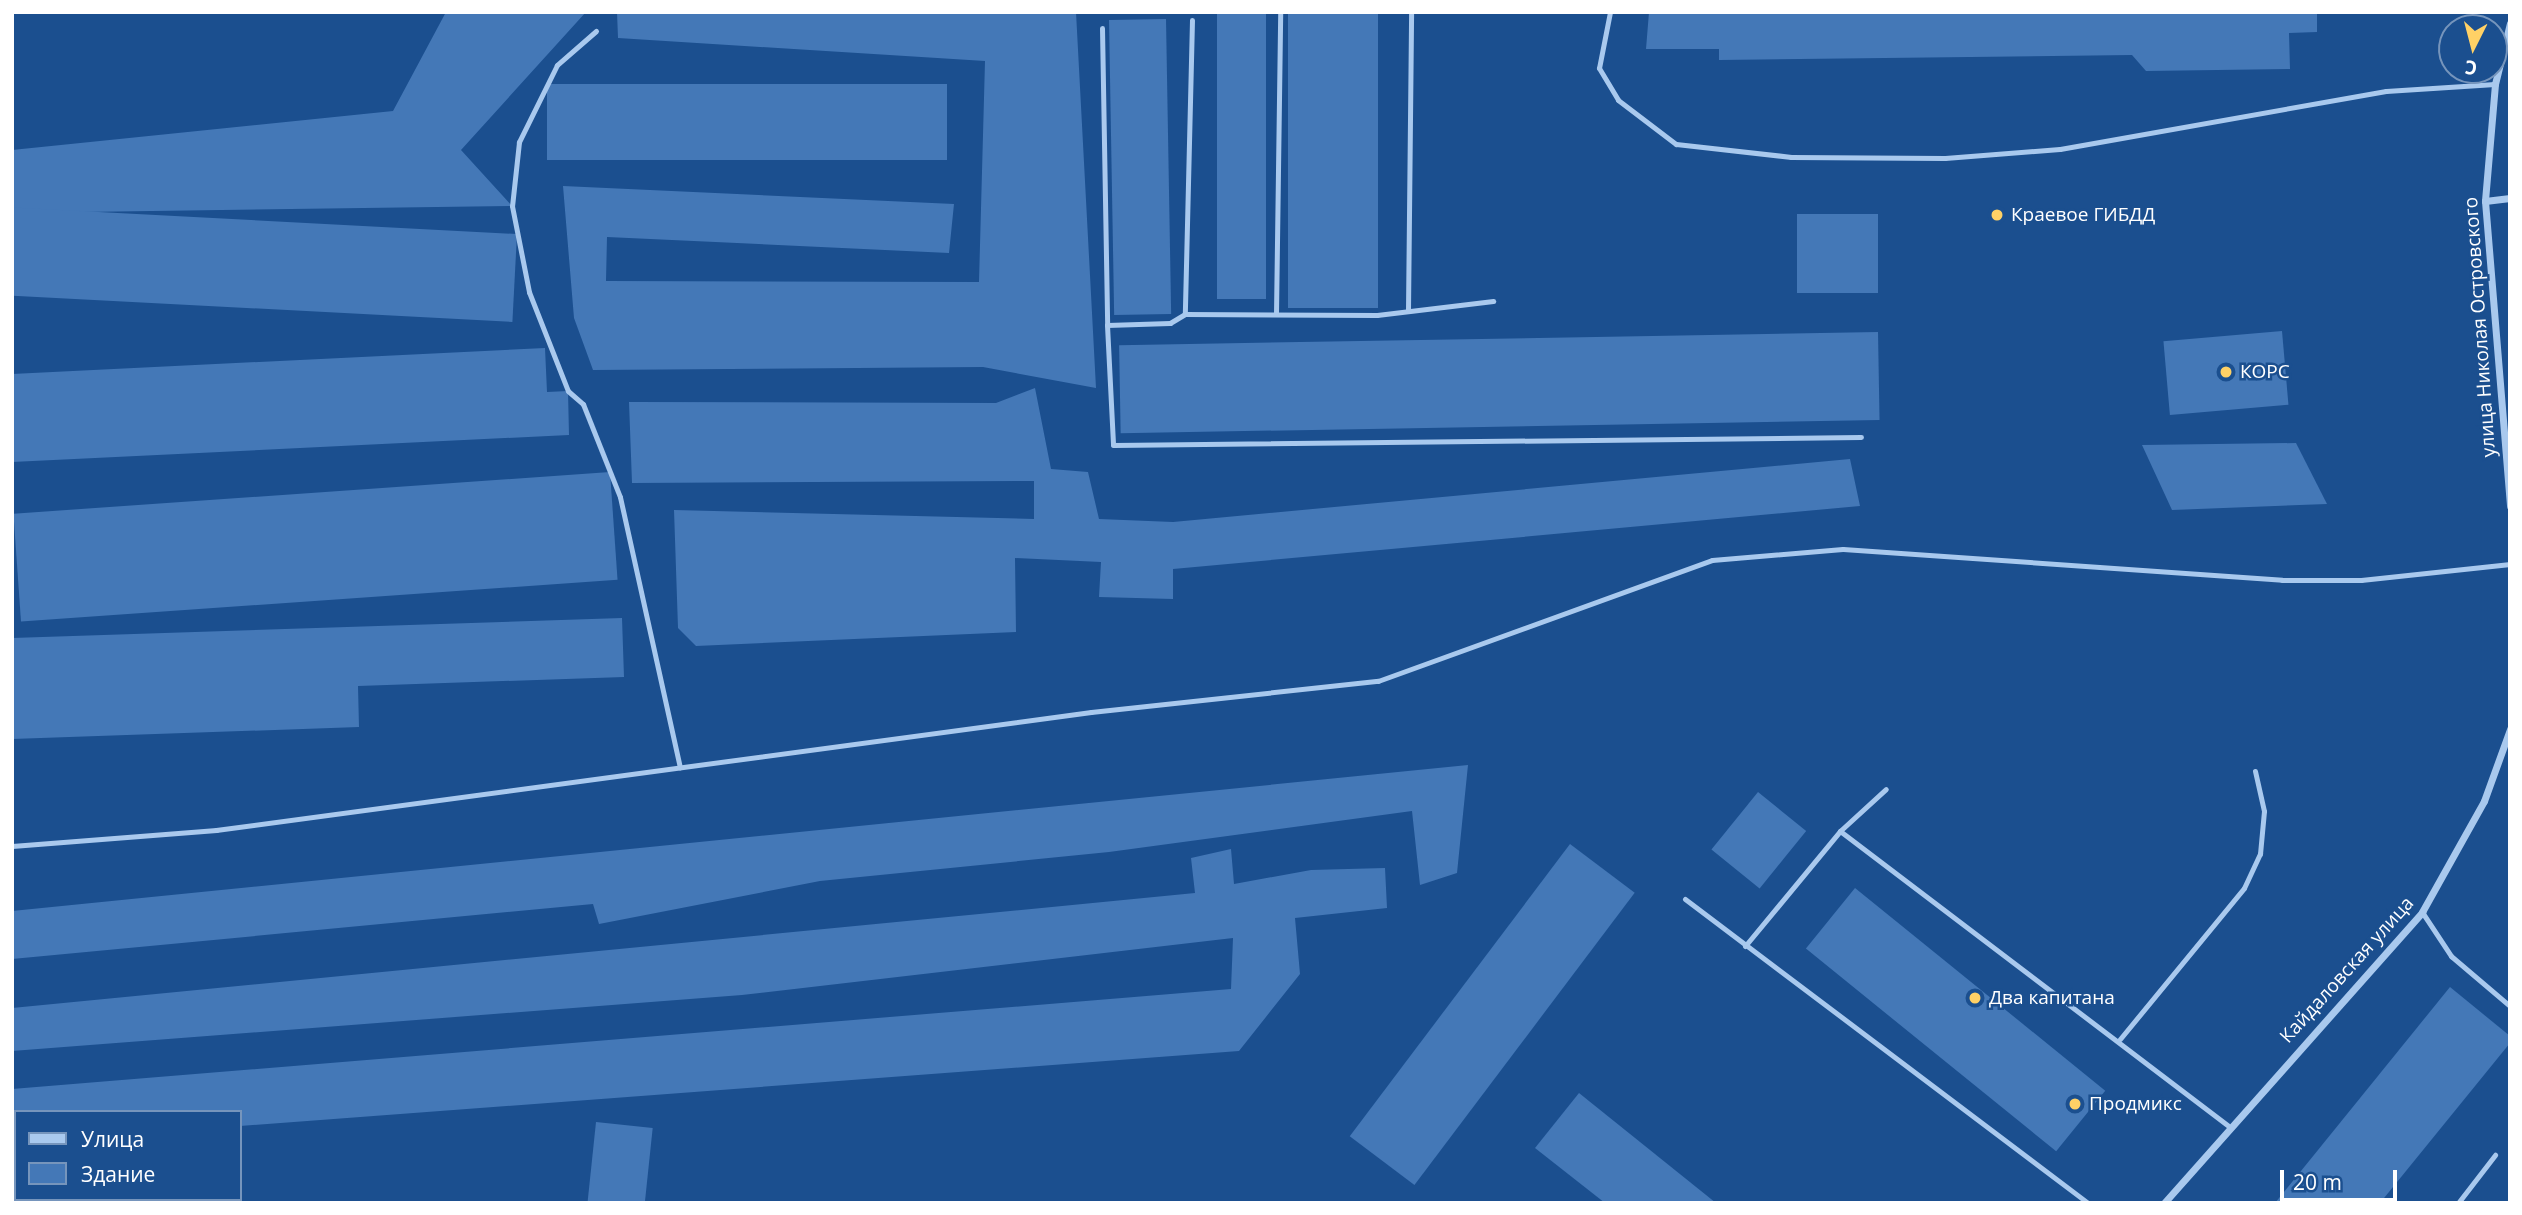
<!DOCTYPE html>
<meta charset="utf-8">
<style>
body{margin:0}
#map{position:relative;width:2522px;height:1215px;overflow:hidden;background:#1b4f8f;font-family:"Open Sans",sans-serif}
div>[style]{position:absolute}
.building>*{inset:0;background:#4478b7;transform-origin:0 0}
.lane>*{height:5px;margin:-2.5px;padding:0 2.5px;transform-origin:2.5px;border-radius:2.5px;background:#a9c9ee}
.street>*{height:7px;margin:-3.5px;padding:0 3.5px;transform-origin:3.5px;border-radius:3.5px;background:#a9c9ee}
.dots>*{width:19px;height:19px;translate:-50% -50%;box-sizing:border-box;border:4px solid #1b4f8f;border-radius:50%}
span{translate:-50% -50%;white-space:nowrap;text-align:center;line-height:1.15;-webkit-text-stroke:5px #1b4f8f;paint-order:stroke}
.poi-label{font-size:19px;color:#fff}
.left{translate:0 -50%;text-align:left}
.street-label{font-size:19px;color:#fff}
.frame{position:absolute;inset:0;border:14px solid #fff;pointer-events:none}
.legend{position:absolute;left:14px;top:1110px;width:228px;height:91px;box-sizing:border-box;background:#1b4f8f;border:2px solid #7695bc;margin:0;padding:9px 12px;list-style:none;font-size:21px;color:#fff}
.legend li{display:flex;align-items:center;gap:14px;height:35px}
.legend b{width:35px;border:2px solid #7695bc}
.north{position:absolute;left:2438px;top:14px;width:70px;height:70px;box-sizing:border-box;background:#1b4f8f;border:2px solid #7695bc;border-radius:50%;rotate:186deg;font-size:19px;font-weight:700;line-height:28px;text-align:center;color:#fff}
.north::after{content:'';display:block;margin:auto;width:24px;height:32px;background:#ffd166;clip-path:polygon(50% 0,100% 100%,50% 72%,0 100%)}
.scale{position:absolute;left:2280px;top:1170px;width:117px;height:32px;box-sizing:border-box;border:4px solid #fff;border-top:0;padding-left:9px;font-size:21px;line-height:24px;white-space:nowrap;color:#fff;-webkit-text-stroke:5px #1b4f8f;paint-order:stroke}
</style>
<div id="map">
<div class="building">
<div style="clip-path:polygon(446px 12px,586px 12px,461px 150px,512px 206px,12px 213px,12px 150px,393px 111px)"></div>
<div style="clip-path:polygon(617px 12px,1076px 12px,1096px 388px,983px 367px,593px 370px,574px 318px,563px 186px,954px 204px,949px 253px,607px 237px,606px 281px,979px 282px,985px 61px,618px 38px)"></div>
<div style="left:1217px;top:12px;width:49px;height:287px"></div>
<div style="left:1288px;top:12px;width:90px;height:296px"></div>
<div style="clip-path:polygon(1649px 12px,2317px 12px,2317px 32px,2289px 33px,2290px 69px,2146px 71px,2132px 55px,1719px 60px,1719px 49px,1646px 49px)"></div>
<div style="left:1166px;top:19px;width:295px;height:57px;rotate:89deg"></div>
<div style="left:547px;top:84px;width:400px;height:76px"></div>
<div style="left:1797px;top:214px;width:81px;height:79px"></div>
<div style="left:517px;top:234px;width:88px;height:505px;rotate:93deg"></div>
<div style="left:2282px;top:331px;width:74px;height:119px;rotate:85deg"></div>
<div style="left:1878px;top:332px;width:88px;height:759px;rotate:89deg"></div>
<div style="clip-path:polygon(545px 348px,547px 392px,568px 391px,569px 435px,12px 462px,12px 374px)"></div>
<div style="clip-path:polygon(1035px 388px,1051px 469px,1088px 472px,1099px 519px,1173px 522px,1850px 459px,1860px 506px,1173px 569px,1173px 599px,1099px 597px,1101px 562px,1015px 558px,1016px 632px,696px 646px,678px 628px,674px 510px,1034px 519px,1034px 481px,632px 483px,629px 402px,996px 403px)"></div>
<div style="clip-path:polygon(2296px 443px,2327px 504px,2172px 510px,2142px 445px)"></div>
<div style="left:610px;top:472px;width:108px;height:598px;rotate:86deg"></div>
<div style="clip-path:polygon(622px 618px,624px 677px,358px 686px,359px 727px,12px 739px,12px 638px)"></div>
<div style="clip-path:polygon(1468px 765px,1457px 873px,1420px 885px,1412px 811px,1109px 852px,820px 881px,599px 924px,593px 904px,12px 959px,12px 911px)"></div>
<div style="left:1758px;top:792px;width:62px;height:74px;rotate:39deg"></div>
<div style="left:1570px;top:844px;width:81px;height:366px;rotate:37deg"></div>
<div style="clip-path:polygon(1231px 849px,1234px 884px,1311px 870px,1385px 868px,1387px 908px,1295px 918px,1300px 974px,1239px 1051px,240px 1126px,240px 1112px,16px 1112px,12px 1143px,12px 1089px,1231px 989px,1233px 938px,742px 995px,12px 1051px,12px 1008px,1195px 893px,1191px 858px)"></div>
<div style="left:1855px;top:888px;width:322px;height:78px;rotate:39deg"></div>
<div style="clip-path:polygon(2450px 987px,2510px 1036px,2510px 1043px,2380px 1203px,2275px 1203px)"></div>
<div style="clip-path:polygon(1579px 1093px,1716px 1203px,1605px 1203px,1535px 1148px)"></div>
<div style="left:596px;top:1122px;width:57px;height:81px;rotate:6deg"></div>
</div>
<div class="lane">
<div style="left:1610px;top:12px;width:57px;rotate:101.1deg"></div>
<div style="left:1599px;top:68px;width:37px;rotate:59deg"></div>
<div style="left:1618px;top:100px;width:73px;rotate:37.2deg"></div>
<div style="left:1676px;top:144px;width:116px;rotate:6.4deg"></div>
<div style="left:1791px;top:157px;width:154px;rotate:0.4deg"></div>
<div style="left:1945px;top:158px;width:115px;rotate:-4.5deg"></div>
<div style="left:2060px;top:149px;width:331px;rotate:-10.1deg"></div>
<div style="left:2386px;top:91px;width:109px;rotate:-3.7deg"></div>
<div style="left:1192px;top:20px;width:294px;rotate:91.4deg"></div>
<div style="left:1185px;top:314px;width:192px;rotate:0.3deg"></div>
<div style="left:1377px;top:315px;width:117px;rotate:-6.9deg"></div>
<div style="left:1102px;top:28px;width:297px;rotate:89deg"></div>
<div style="left:596px;top:31px;width:52px;rotate:138.9deg"></div>
<div style="left:557px;top:65px;width:86px;rotate:116.3deg"></div>
<div style="left:519px;top:142px;width:64px;rotate:96.2deg"></div>
<div style="left:512px;top:206px;width:88px;rotate:78.8deg"></div>
<div style="left:529px;top:292px;width:106px;rotate:68.5deg"></div>
<div style="left:568px;top:391px;width:20px;rotate:41deg"></div>
<div style="left:583px;top:404px;width:100px;rotate:68.3deg"></div>
<div style="left:620px;top:497px;width:277px;rotate:77.5deg"></div>
<div style="left:1408px;top:310px;width:298px;rotate:-89.4deg"></div>
<div style="left:1185px;top:314px;width:17px;rotate:149deg"></div>
<div style="left:1170px;top:323px;width:63px;rotate:178.2deg"></div>
<div style="left:1107px;top:325px;width:120px;rotate:87.1deg"></div>
<div style="left:1113px;top:445px;width:748px;rotate:-0.61deg"></div>
<div style="left:1276px;top:314px;width:302px;rotate:-89.2deg"></div>
<div style="left:1840px;top:831px;width:487px;rotate:37.2deg"></div>
<div style="left:12px;top:846px;width:205px;rotate:-4.5deg"></div>
<div style="left:216px;top:830px;width:883px;rotate:-7.68deg"></div>
<div style="left:1091px;top:712px;width:289px;rotate:-6.2deg"></div>
<div style="left:1378px;top:681px;width:355px;rotate:-19.9deg"></div>
<div style="left:1712px;top:560px;width:131px;rotate:-4.8deg"></div>
<div style="left:1843px;top:549px;width:440px;rotate:4deg"></div>
<div style="left:2282px;top:580px;width:79px"></div>
<div style="left:2361px;top:580px;width:150px;rotate:-6.1deg"></div>
<div style="left:1685px;top:899px;width:505px;rotate:37.03deg"></div>
<div style="left:2422px;top:912px;width:53px;rotate:56.6deg"></div>
<div style="left:2451px;top:956px;width:77px;rotate:40.3deg"></div>
<div style="left:1745px;top:946px;width:149px;rotate:-50.4deg"></div>
<div style="left:1840px;top:831px;width:62px;rotate:-42.4deg"></div>
<div style="left:2120px;top:1039px;width:195px;rotate:-50.6deg"></div>
<div style="left:2244px;top:888px;width:38px;rotate:-65deg"></div>
<div style="left:2260px;top:854px;width:43px;rotate:-84.7deg"></div>
<div style="left:2264px;top:811px;width:41px;rotate:-102.7deg"></div>
<div style="left:2458px;top:1203px;width:61px;rotate:-52.4deg"></div>
</div>
<div class="street">
<div style="left:2510px;top:23px;width:63px;rotate:103.8deg"></div>
<div style="left:2495px;top:84px;width:117px;rotate:94.9deg"></div>
<div style="left:2485px;top:201px;width:306px;rotate:85.3deg"></div>
<div style="left:2485px;top:201px;width:25px;rotate:-7deg"></div>
<div style="left:2164px;top:1203px;width:389px;rotate:-48.4deg"></div>
<div style="left:2422px;top:912px;width:127px;rotate:-60.8deg"></div>
<div style="left:2484px;top:801px;width:77px;rotate:-70.1deg"></div>
</div>
<div class="dots">
<div style="left:1997px;top:215px;background:#ffd166"></div>
<div style="left:2226px;top:372px;background:#ffd166"></div>
<div style="left:1975px;top:998px;background:#ffd166"></div>
<div style="left:2075px;top:1104px;background:#ffd166"></div>
</div>
<div class="poi-label">
<span class="left" style="left:2011px;top:215px">Краевое ГИБДД</span>
<span class="left" style="left:2240px;top:372px">КОРС</span>
<span class="left" style="left:1989px;top:998px">Два капитана</span>
<span class="left" style="left:2089px;top:1104px">Продмикс</span>
</div>
<div class="street-label">
<span style="left:2480px;top:327px;rotate:-94deg">улица Николая Островского</span>
<span style="left:2347px;top:970px;rotate:-48deg">Кайдаловская улица</span>
</div>
<div class="frame"></div>
<ul class="legend">
<li><b style="height:9px;background:#a9c9ee"></b>Улица</li>
<li><b style="height:19px;background:#4478b7"></b>Здание</li>
</ul>
<div class="north">С</div>
<div class="scale">20 m</div>
</div>
